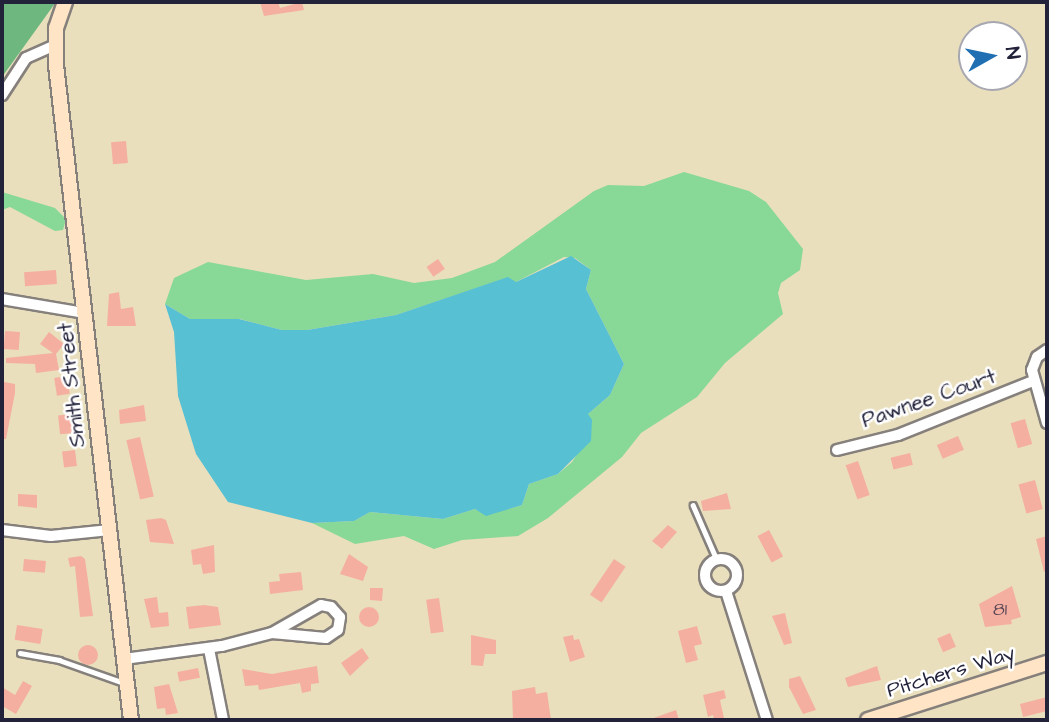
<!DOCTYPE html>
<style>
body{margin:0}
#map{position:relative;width:1049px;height:722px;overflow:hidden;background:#e9dfbc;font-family:"Architects Daughter",sans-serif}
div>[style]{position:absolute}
.green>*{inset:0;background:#88d898}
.forest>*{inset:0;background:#6eb880}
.water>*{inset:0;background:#57c0d3}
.building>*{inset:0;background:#f5afa0;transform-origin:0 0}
.round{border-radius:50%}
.roads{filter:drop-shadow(2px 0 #86807c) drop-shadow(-2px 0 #86807c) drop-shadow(0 2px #86807c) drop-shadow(0 -2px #86807c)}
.service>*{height:4.5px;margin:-2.25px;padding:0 2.25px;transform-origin:2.25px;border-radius:2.25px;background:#fff}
.minor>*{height:10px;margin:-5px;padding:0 5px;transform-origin:5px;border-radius:5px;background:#fff}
.minor>.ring{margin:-5px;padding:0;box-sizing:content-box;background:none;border:10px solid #fff;border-radius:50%}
.secondary>*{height:14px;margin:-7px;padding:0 7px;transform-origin:7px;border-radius:7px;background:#ffe4c6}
span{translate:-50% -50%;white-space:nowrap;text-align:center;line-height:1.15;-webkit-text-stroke:5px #fff;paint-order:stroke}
.number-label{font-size:18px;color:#574554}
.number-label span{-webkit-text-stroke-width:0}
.street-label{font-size:21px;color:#22223b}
.frame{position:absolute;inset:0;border:4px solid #22223b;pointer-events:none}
.north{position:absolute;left:958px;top:21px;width:70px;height:70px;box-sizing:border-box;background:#fff;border:2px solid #a7a7b1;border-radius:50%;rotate:81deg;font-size:19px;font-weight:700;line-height:28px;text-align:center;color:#22223b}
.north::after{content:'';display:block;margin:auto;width:24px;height:32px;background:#1f6fb2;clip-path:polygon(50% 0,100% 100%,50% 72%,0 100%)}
</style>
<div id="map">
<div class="green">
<div style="clip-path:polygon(684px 172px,749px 191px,766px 202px,803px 249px,800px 270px,781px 283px,778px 293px,783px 314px,725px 363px,697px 397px,641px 433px,622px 457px,548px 518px,518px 536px,462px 540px,434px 549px,404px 536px,355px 544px,312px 523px,354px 521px,370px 512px,443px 519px,475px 509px,486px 515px,522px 505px,529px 484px,558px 474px,572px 462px,581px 448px,588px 414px,610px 395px,624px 364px,586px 289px,591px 270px,575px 258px,564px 257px,516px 282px,489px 284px,396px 315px,307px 330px,282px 330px,240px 319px,190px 319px,165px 304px,174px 278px,208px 262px,306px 280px,373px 274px,414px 283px,452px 278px,495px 262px,594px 191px,608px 185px,644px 186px)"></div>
<div style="clip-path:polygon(2px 192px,55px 208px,66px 219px,63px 230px,55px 231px,10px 207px,2px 210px)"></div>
</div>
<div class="forest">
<div style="clip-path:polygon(2px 2px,56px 2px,2px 77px)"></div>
</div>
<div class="water">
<div style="clip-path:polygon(571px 256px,591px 270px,586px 289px,624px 364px,610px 395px,588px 414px,592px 420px,591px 441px,558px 474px,529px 484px,522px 505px,486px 516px,475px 509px,443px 519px,370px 512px,354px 521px,312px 523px,228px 502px,196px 454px,178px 396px,174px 332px,165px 304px,190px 319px,239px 319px,282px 330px,307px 330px,396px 315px,508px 277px,516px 282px)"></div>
</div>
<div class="building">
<div style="clip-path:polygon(260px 2px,278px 2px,280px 8px,302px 2px,304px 10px,264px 16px)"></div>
<div style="left:126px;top:141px;width:22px;height:15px;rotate:85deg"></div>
<div style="left:438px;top:259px;width:12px;height:14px;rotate:55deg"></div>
<div style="left:56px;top:270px;width:14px;height:32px;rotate:86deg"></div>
<div style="clip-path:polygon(119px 292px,121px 309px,133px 307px,136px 326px,107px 326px,109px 294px)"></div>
<div style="left:5px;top:331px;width:15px;height:18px;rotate:4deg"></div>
<div style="clip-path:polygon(49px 332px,64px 344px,56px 354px,59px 370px,36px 373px,35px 364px,6px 363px,6px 358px,53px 353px,40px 344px)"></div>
<div style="left:67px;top:376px;width:18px;height:13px;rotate:81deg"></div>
<div style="clip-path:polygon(4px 382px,15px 384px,15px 393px,6px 439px,2px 439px)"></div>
<div style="clip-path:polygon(144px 405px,146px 421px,120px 424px,119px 410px)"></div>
<div style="left:72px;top:414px;width:19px;height:14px;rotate:84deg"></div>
<div style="left:1025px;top:419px;width:26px;height:15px;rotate:74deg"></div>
<div style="left:958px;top:436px;width:15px;height:23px;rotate:67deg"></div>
<div style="left:140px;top:437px;width:61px;height:14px;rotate:77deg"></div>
<div style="left:75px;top:450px;width:16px;height:13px;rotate:83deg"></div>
<div style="left:910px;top:453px;width:12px;height:20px;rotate:76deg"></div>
<div style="left:858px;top:461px;width:36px;height:13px;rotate:71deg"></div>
<div style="left:1035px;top:480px;width:30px;height:17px;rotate:75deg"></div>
<div style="clip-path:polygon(727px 493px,731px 509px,703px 511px,701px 501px)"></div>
<div style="clip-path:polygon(18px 494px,37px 495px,37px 508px,18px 506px)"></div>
<div style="clip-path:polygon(161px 518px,166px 520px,174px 544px,150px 542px,146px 520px)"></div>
<div style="clip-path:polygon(668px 525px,677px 532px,662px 549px,652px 541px)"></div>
<div style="left:769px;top:530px;width:30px;height:13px;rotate:62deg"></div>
<div style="clip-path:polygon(1047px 536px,1047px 571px,1044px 572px,1036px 539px)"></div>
<div style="clip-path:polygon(214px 545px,215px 572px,203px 574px,201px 564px,193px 565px,191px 550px)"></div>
<div style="clip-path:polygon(349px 554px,368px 567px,363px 581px,340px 574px)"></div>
<div style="clip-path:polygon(81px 556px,85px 559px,93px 616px,80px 617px,75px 566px,70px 567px,68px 558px)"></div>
<div style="left:24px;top:559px;width:22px;height:12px;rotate:5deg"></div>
<div style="left:614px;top:559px;width:14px;height:43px;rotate:34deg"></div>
<div style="clip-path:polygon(301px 572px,303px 590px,270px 594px,269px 582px,280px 581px,279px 574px)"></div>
<div style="clip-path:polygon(1012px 586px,1021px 617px,1011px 620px,1012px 624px,985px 627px,979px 604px)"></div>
<div style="clip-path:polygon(370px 588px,383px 588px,382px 601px,370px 600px)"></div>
<div style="clip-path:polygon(157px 597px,159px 613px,168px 612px,169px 626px,151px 628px,144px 599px)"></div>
<div style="left:439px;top:598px;width:34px;height:13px;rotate:82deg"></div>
<div style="clip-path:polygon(204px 605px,218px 607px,221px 625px,189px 629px,186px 607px)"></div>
<div class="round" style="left:359px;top:607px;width:20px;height:20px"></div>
<div style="clip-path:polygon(785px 613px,792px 643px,784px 645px,772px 616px)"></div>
<div style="left:17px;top:625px;width:26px;height:15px;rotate:9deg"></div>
<div style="clip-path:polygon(697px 626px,702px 644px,694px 646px,698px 660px,686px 663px,678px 631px)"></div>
<div style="left:950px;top:633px;width:15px;height:14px;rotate:67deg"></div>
<div style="clip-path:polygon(471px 635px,496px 640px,496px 654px,485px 654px,483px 666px,471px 665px)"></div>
<div style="clip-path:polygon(573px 635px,574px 640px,579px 639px,585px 657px,570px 662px,563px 637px)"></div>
<div class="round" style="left:78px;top:645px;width:20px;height:20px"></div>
<div style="clip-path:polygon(362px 648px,369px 658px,350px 676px,341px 663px)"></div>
<div style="clip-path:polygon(317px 666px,319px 683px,311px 684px,311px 691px,302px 693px,300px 683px,259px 690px,258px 685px,245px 686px,242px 669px,272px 674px)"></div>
<div style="clip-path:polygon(877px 666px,881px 680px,848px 687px,845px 678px)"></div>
<div style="left:198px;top:668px;width:10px;height:21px;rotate:79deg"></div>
<div style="clip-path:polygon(800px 676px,816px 710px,803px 714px,789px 687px,789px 679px)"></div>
<div style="clip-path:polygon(23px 681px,32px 686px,16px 714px,2px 706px,2px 687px,15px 695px)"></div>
<div style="clip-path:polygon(169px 684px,178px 713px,166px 715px,165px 708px,157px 709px,154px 687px)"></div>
<div style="clip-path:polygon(535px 687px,536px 694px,547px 692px,551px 720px,513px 720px,512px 691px)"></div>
<div style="clip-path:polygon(724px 690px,726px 698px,720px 700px,724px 718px,714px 720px,713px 715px,708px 717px,703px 695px)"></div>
<div style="clip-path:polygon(1047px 697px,1047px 711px,1023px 717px,1020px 704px)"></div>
<div style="clip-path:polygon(676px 710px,679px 720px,651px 720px,651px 719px)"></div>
</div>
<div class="roads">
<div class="service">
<div style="left:693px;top:505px;width:60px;rotate:66.4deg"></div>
<div style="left:20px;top:653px;width:40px;rotate:10deg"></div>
<div style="left:59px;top:660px;width:69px;rotate:19.5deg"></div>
</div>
<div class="minor">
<div style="left:2px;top:95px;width:44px;rotate:-57deg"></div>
<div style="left:26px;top:58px;width:32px;rotate:-24deg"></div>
<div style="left:2px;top:299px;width:84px;rotate:9.6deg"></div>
<div style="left:1047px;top:350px;width:12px;rotate:145deg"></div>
<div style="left:1037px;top:357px;width:14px;rotate:111deg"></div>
<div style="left:1032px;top:370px;width:55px;rotate:74.2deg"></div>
<div style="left:837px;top:450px;width:63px;rotate:-13.8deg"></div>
<div style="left:898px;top:435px;width:145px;rotate:-21.8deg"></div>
<div style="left:2px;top:530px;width:49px;rotate:7deg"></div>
<div style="left:51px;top:536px;width:59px;rotate:-5.8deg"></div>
<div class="ring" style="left:705px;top:559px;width:22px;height:22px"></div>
<div style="left:726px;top:591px;width:135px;rotate:72.4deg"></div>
<div style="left:209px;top:649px;width:72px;rotate:78.8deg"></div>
<div style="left:124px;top:659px;width:99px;rotate:-7.6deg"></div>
<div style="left:222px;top:646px;width:52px;rotate:-14.6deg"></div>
<div style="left:272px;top:633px;width:54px;rotate:5.3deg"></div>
<div style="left:326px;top:638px;width:14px;rotate:-34deg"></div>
<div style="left:338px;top:630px;width:13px;rotate:-81deg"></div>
<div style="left:340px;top:617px;width:13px;rotate:-132deg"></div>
<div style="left:331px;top:607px;width:10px;rotate:-169deg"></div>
<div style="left:321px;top:605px;width:56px;rotate:150.3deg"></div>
</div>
<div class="secondary">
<div style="left:65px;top:2px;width:28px;rotate:109deg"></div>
<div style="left:56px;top:28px;width:37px;rotate:90deg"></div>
<div style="left:56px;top:65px;width:659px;rotate:83.47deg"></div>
<div style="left:868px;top:720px;width:188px;rotate:-17.7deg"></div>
</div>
</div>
<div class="number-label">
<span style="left:1000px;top:610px">81</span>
</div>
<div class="street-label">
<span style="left:72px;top:385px;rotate:-96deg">Smith Street</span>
<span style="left:929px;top:399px;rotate:-19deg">Pawnee Court</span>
<span style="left:951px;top:672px;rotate:-17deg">Pitchers Way</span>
</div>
<div class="frame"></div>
<div class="north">N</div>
</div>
